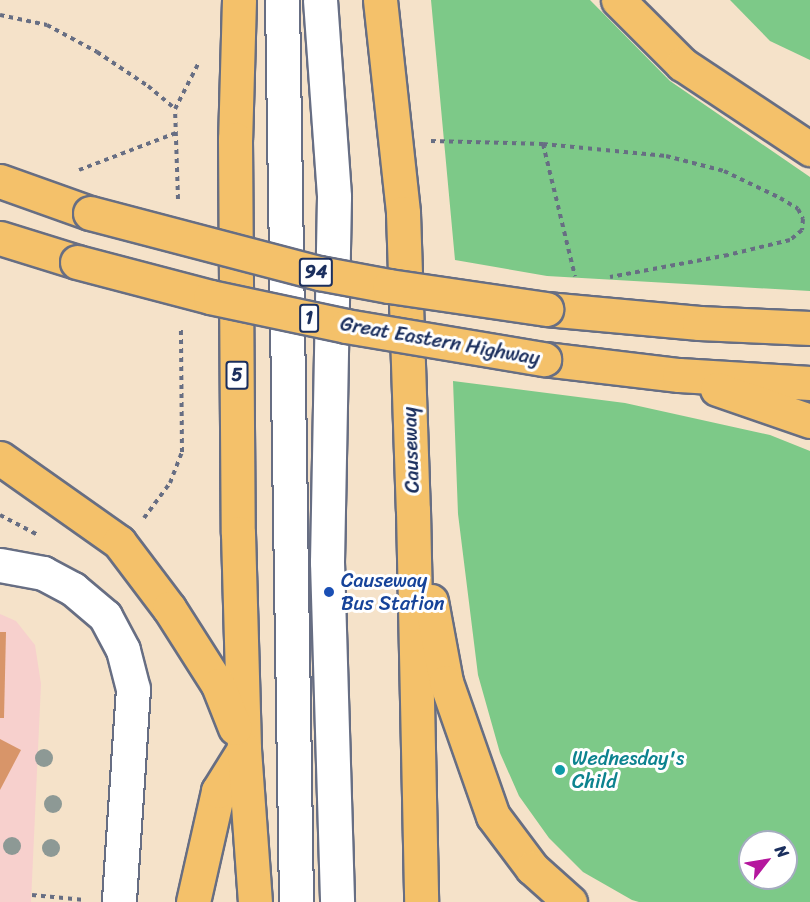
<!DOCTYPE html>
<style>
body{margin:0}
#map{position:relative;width:810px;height:902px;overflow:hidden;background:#f5e2c9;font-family:Sriracha,sans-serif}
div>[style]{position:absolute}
.built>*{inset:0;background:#f7d0cd}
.green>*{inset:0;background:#7dc988}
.building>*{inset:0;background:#d89569}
.path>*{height:4px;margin-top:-2px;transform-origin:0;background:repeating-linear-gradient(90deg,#676e83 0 4.5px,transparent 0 9px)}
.roads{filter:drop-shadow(2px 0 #676e83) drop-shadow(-2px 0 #676e83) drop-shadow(0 2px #676e83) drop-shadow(0 -2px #676e83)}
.minor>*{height:33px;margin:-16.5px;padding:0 16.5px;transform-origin:16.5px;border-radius:16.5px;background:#fff}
.major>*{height:33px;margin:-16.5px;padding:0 16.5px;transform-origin:16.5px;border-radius:16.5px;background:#f4c16a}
.highway>*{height:33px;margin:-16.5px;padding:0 16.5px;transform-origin:16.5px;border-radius:16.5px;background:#f4c16a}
.bridges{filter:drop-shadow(2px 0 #676e83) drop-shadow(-2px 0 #676e83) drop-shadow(0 2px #676e83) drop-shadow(0 -2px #676e83)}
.highway-bridge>*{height:33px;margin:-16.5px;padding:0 16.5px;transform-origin:16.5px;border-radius:16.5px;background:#f4c16a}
.trees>*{width:18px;height:18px;margin:-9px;border-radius:50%;background:#8d9995}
.dots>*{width:16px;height:16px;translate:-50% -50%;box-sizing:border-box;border:3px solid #fff;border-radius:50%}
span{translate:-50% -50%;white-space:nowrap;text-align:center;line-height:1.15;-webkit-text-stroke:6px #fff;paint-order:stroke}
.shield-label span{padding:2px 4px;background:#fff;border:2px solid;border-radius:4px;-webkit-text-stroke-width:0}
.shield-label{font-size:18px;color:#1b2f5e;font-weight:700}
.street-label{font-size:20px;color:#1b2f5e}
.transit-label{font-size:20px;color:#164399}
.left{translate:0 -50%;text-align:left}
.culture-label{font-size:20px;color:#0d838f}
.north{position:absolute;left:738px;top:830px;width:60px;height:60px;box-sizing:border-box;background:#fff;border:2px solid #a4acbf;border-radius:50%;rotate:59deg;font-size:16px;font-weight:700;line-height:24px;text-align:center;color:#1b2f5e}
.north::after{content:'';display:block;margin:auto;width:21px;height:27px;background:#b5179e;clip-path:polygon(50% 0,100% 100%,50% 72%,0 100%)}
</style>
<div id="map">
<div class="built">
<div style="clip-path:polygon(0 614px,16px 621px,35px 645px,41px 684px,31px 902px,0 902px)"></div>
</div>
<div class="green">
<div style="clip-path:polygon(431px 0,590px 0,670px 81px,810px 177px,810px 291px,547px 276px,455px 260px)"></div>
<div style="clip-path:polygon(730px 0,810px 0,810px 60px,770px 41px)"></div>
<div style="clip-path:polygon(evenodd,453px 381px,625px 403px,770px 435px,810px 451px,810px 902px,639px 902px,632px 900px,583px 872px,549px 838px,519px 796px,500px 753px,478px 675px,458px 514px,453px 381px,750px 842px,786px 842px,786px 878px,750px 878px,750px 842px)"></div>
</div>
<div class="building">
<div style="clip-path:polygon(0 632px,6px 632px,4px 718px,0 718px)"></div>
<div style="clip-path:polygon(0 739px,21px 750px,0 790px)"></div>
</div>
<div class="path">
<div style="left:0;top:15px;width:48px;rotate:12deg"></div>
<div style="left:47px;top:25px;width:57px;rotate:28.4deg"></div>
<div style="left:97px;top:52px;width:61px;rotate:33.7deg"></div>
<div style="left:148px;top:86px;width:35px;rotate:40deg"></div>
<div style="left:431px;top:141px;width:112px;rotate:1.5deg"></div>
<div style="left:543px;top:144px;width:124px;rotate:5.6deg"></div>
<div style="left:666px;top:156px;width:60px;rotate:14.5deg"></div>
<div style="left:724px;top:171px;width:62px;rotate:25.7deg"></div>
<div style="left:780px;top:198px;width:21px;rotate:31deg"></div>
<div style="left:798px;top:209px;width:11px;rotate:63deg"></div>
<div style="left:803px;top:219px;width:11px;rotate:95deg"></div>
<div style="left:802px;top:230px;width:16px;rotate:140deg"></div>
<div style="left:790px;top:240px;width:64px;rotate:166.4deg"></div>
<div style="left:728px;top:255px;width:120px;rotate:169.4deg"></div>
<div style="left:543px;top:144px;width:136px;rotate:76.4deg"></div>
<div style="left:79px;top:170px;width:104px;rotate:-20.9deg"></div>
<div style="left:178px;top:199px;width:90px;rotate:-91.9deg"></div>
<div style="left:175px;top:109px;width:53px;rotate:-62.9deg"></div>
<div style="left:0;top:515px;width:41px;rotate:27.8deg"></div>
<div style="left:144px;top:518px;width:44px;rotate:-53.4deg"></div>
<div style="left:170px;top:483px;width:33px;rotate:-69deg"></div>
<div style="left:182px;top:452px;width:126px;rotate:-90.5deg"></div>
<div style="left:32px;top:895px;width:53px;rotate:5.4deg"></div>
</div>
<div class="roads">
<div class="minor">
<div style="left:282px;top:0;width:902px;rotate:89.11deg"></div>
<div style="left:320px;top:0;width:197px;rotate:85.9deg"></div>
<div style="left:334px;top:197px;width:365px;rotate:91.1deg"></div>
<div style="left:327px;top:562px;width:340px;rotate:88.3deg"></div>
<div style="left:0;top:565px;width:44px;rotate:10.5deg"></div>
<div style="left:43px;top:573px;width:34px;rotate:28deg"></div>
<div style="left:73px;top:589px;width:42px;rotate:40.2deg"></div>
<div style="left:105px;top:616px;width:38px;rotate:62deg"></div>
<div style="left:123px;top:650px;width:40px;rotate:75.6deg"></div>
<div style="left:133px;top:689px;width:213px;rotate:93.8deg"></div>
</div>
<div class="major">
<div style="left:193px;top:902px;width:114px;rotate:-77.3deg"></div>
<div style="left:218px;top:791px;width:49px;rotate:-58.2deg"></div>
</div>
<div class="highway">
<div style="left:239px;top:0;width:139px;rotate:91.6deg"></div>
<div style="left:235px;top:139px;width:394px;rotate:89.6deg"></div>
<div style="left:238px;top:533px;width:216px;rotate:88.4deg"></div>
<div style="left:244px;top:749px;width:153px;rotate:85.9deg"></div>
<div style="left:380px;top:0;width:214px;rotate:83.8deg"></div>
<div style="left:403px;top:213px;width:297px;rotate:88.1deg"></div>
<div style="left:413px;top:510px;width:392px;rotate:88.8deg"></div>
<div style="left:618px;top:0;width:91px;rotate:45deg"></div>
<div style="left:682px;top:64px;width:154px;rotate:33.6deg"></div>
<div style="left:0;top:181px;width:96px;rotate:19.6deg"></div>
<div style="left:0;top:238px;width:81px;rotate:17.3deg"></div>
<div style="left:546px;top:309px;width:154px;rotate:5.2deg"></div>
<div style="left:699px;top:323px;width:111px;rotate:2.6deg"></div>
<div style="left:544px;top:359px;width:136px;rotate:6.8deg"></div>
<div style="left:679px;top:375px;width:131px;rotate:3.5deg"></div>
<div style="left:717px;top:389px;width:98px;rotate:19deg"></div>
<div style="left:0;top:458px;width:146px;rotate:35.2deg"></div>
<div style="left:119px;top:542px;width:83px;rotate:52.9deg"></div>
<div style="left:169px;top:608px;width:91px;rotate:57.5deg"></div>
<div style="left:218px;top:685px;width:46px;rotate:68.4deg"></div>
<div style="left:431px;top:601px;width:82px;rotate:79.5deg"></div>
<div style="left:446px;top:682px;width:142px;rotate:70.7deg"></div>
<div style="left:493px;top:816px;width:65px;rotate:53.1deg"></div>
<div style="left:532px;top:868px;width:51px;rotate:41.8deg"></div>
</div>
</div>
<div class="bridges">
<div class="highway-bridge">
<div style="left:90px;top:213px;width:237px;rotate:14.7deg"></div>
<div style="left:319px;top:273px;width:71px;rotate:10.5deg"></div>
<div style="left:389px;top:286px;width:159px;rotate:8.3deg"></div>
<div style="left:77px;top:262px;width:138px;rotate:14.7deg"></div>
<div style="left:210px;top:297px;width:139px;rotate:12deg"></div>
<div style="left:346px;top:326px;width:201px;rotate:9.5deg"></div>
</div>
</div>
<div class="trees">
<div style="left:44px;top:758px"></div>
<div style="left:53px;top:804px"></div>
<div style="left:12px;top:846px"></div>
<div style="left:51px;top:848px"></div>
</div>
<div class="dots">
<div style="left:329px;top:592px;background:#1a4fb4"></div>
<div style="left:560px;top:770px;background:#0f9aa8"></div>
</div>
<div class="shield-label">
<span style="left:316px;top:272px">94</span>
<span style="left:309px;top:318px">1</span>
<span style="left:237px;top:375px">5</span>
</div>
<div class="street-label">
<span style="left:440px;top:341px;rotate:10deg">Great Eastern Highway</span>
<span style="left:411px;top:450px;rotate:-92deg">Causeway</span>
</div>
<div class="transit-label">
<span class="left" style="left:341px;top:592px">Causeway<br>Bus Station</span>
</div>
<div class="culture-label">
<span class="left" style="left:572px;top:770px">Wednesday's<br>Child</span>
</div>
<div class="north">N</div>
</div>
